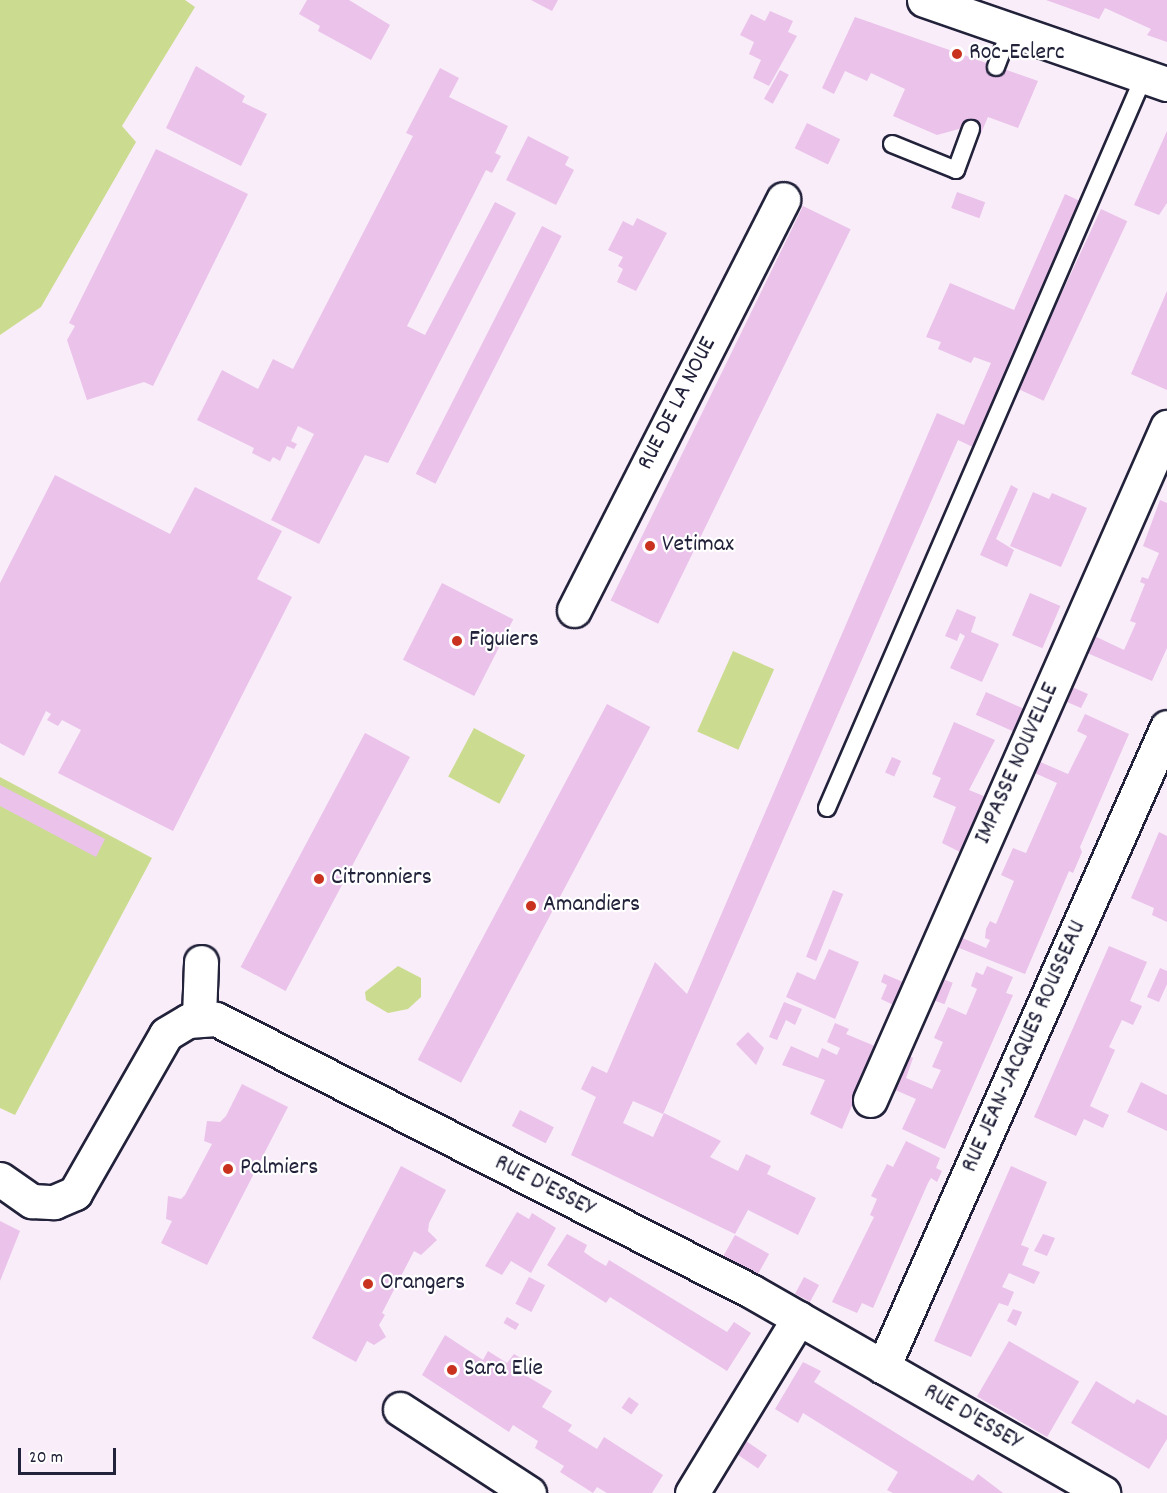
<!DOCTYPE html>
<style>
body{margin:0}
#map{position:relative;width:1167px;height:1493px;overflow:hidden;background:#f9edf9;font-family:Dekko,sans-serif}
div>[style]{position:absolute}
.green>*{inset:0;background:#cbdc90;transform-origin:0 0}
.building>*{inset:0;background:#eac2ea;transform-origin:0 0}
.roads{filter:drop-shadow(2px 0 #22223b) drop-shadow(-2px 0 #22223b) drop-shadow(0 2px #22223b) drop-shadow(0 -2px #22223b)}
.service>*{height:16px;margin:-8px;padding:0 8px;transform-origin:8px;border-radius:8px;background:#fff}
.minor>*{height:33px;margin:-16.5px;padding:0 16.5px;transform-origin:16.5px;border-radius:16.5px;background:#fff}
.tertiary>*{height:33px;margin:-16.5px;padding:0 16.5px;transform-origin:16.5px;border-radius:16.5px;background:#fff}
.dots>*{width:16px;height:16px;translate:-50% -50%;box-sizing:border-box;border:3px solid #fff;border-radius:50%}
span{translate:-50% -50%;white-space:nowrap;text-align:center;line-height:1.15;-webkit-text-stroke:4.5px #fff;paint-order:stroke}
.poi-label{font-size:24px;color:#22223b}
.left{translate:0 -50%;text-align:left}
.street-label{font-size:24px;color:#22223b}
.scale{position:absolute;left:18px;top:1448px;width:98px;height:27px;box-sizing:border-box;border:3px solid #22223b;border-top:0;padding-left:8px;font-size:18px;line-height:21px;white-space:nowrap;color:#22223b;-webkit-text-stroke:4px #fff;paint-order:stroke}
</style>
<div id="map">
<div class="green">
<div style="clip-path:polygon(0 0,185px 0,195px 7px,122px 126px,136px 142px,41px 307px,0 335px)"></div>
<div style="left:733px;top:651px;width:45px;height:88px;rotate:24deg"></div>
<div style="left:474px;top:728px;width:58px;height:55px;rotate:28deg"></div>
<div style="clip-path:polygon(0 777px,152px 858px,15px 1115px,0 1108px)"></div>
<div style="clip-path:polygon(398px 966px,421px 978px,421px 997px,408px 1009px,388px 1013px,366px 1000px,365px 992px)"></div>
</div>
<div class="building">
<div style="clip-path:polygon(307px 0,349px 0,390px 25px,371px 60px,318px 31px,320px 26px,299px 14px)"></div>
<div style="clip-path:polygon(531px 0,558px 0,552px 11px)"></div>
<div style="clip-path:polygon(1046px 0,1167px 0,1167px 42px,1147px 35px,1151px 29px,1105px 8px,1099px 19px)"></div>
<div style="clip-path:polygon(770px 11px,793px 21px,788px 32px,797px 36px,769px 86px,753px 78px,761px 60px,749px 54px,754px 42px,740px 35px,751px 14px,765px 21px)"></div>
<div style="clip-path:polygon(855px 17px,1038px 81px,1018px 128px,988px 117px,981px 133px,966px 127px,937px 135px,893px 116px,905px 89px,871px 73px,867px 81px,845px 71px,834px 94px,822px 88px)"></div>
<div style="clip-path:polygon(196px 66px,245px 96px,242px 102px,267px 114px,241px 166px,166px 128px)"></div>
<div style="clip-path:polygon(440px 68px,459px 78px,449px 97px,508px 126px,495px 153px,501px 156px,492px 173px,486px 170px,407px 326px,425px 335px,495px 202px,516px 213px,388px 463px,365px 455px,319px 544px,271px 520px,314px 434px,298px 426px,291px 441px,297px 444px,294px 449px,287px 446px,280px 461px,273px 457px,270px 462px,252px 453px,254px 448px,197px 420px,222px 370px,258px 389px,273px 359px,293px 369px,413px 136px,406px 133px)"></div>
<div style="left:780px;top:70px;width:10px;height:33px;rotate:29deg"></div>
<div style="left:807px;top:123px;width:37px;height:28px;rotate:26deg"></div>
<div style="clip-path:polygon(1167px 131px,1167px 203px,1159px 215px,1134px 205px)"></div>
<div style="clip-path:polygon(528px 136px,569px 157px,565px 165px,574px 170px,556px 205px,506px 180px)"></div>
<div style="clip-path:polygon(156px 149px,248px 194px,153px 386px,144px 382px,87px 400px,67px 340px,75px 326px,69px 323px)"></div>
<div style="left:957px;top:192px;width:30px;height:17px;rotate:20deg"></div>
<div style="clip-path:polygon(1065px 194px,1084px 203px,975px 448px,958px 440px,663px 1114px,633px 1101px,623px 1123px,653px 1137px,664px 1113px,721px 1141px,710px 1157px,738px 1171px,746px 1154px,771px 1166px,767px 1174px,816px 1198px,798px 1235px,748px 1210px,735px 1234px,571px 1155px,596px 1097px,581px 1089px,592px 1066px,607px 1073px,655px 962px,687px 994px,937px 413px,964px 425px,991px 363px,974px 357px,971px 363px,938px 349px,941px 342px,926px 337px,950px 283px,1014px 310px)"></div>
<div style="left:803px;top:206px;width:53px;height:439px;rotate:26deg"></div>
<div style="left:1101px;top:209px;width:29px;height:198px;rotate:25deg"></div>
<div style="clip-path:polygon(637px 218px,667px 233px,636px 291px,617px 282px,623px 269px,618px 266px,623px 257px,608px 250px,623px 221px,633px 226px)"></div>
<div style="left:542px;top:226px;width:22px;height:278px;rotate:27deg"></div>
<div style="clip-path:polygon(1167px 291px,1167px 390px,1131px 374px)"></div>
<div style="clip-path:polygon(55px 475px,170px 534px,195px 487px,282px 531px,257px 579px,292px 597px,173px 831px,58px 773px,81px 730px,62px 720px,58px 726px,47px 720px,51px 714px,46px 711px,24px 756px,0 743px,0 583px)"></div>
<div style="clip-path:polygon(1011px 485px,1018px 489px,996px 539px,1014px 550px,1007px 567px,980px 555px)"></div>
<div style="clip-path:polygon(1033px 492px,1049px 499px,1052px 493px,1087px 508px,1061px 567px,1010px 546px)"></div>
<div style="clip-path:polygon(1160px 500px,1167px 503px,1167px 648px,1152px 681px,1078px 649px,1086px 632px,1124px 650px,1136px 623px,1130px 621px,1145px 584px,1140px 582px,1142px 577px,1148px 579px,1159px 553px,1143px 546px)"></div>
<div style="left:442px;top:583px;width:80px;height:86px;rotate:27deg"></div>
<div style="left:1030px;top:593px;width:33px;height:46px;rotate:23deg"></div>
<div style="clip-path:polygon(957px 609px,976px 617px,971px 632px,999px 644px,982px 682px,950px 668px,965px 636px,960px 633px,957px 641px,945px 636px)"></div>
<div style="clip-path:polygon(1063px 683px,1088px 694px,1081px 708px,1067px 702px,1059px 722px,1049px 717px)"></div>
<div style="left:986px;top:692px;width:52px;height:25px;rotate:24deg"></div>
<div style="left:607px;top:704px;width:49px;height:403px;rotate:28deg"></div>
<div style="clip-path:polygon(1085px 714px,1129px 734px,1080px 847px,1082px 852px,1073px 873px,1069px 871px,1025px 974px,949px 944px,953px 934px,986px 948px,990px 940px,985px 938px,986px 929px,990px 921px,996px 924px,1014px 881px,1001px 875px,1013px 848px,1026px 853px,1057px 783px,1026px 769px,1031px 758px,1068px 774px,1087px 736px,1077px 731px)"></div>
<div style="clip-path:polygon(954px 722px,995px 740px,969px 790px,986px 797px,962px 853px,942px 843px,956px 807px,933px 797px,941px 778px,932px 774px)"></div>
<div style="left:365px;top:733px;width:51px;height:265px;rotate:28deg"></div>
<div style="left:892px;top:757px;width:10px;height:17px;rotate:24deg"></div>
<div style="clip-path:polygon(0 785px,105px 839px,96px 857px,0 806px)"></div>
<div style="clip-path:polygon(1159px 832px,1167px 836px,1167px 922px,1152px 915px,1154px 908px,1131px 898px)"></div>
<div style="left:833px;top:890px;width:11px;height:72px;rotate:22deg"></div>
<div style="clip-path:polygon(1109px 946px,1147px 962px,1130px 1001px,1142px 1006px,1133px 1025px,1122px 1020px,1109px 1047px,1115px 1050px,1090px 1106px,1109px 1115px,1103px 1128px,1084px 1119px,1076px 1136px,1034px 1117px)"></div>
<div style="clip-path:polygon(829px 949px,859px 962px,835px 1019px,786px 997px,797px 972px,815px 980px)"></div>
<div style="clip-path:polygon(987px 966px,1013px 977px,1006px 993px,1013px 995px,945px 1149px,902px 1129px,916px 1099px,886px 1086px,901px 1053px,913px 1058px,906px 1078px,932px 1089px,941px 1070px,932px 1067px,943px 1042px,934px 1038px,948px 1007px,966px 1015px,977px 989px,971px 986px,976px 972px,983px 975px)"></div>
<div style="clip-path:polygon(1160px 968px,1167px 971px,1167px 984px,1159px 1002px,1147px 997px)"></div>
<div style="clip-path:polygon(884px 974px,915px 987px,904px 1010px,881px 999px,887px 985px,881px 982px)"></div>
<div style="left:935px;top:976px;width:19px;height:23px;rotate:21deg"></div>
<div style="clip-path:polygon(784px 1002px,802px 1009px,795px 1025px,786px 1020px,777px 1040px,769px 1037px)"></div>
<div style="clip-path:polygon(835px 1023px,849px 1029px,846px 1034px,877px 1047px,842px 1129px,810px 1114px,825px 1080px,782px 1065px,791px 1046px,818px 1058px,822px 1048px,837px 1055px,840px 1048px,827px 1042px)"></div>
<div style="clip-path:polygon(748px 1032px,764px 1048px,756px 1065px,736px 1044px)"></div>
<div style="clip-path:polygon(1141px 1082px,1167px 1095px,1167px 1131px,1127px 1112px)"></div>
<div style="clip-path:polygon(242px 1084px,288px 1107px,207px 1265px,161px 1243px,172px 1221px,166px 1219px,168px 1196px,181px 1199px,185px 1195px,212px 1144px,204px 1141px,207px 1121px,220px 1122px,226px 1116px)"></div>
<div style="left:520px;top:1110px;width:38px;height:18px;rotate:27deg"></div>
<div style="clip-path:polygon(906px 1141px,940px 1158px,936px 1168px,942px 1171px,937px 1182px,931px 1178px,928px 1183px,873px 1308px,862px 1303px,857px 1313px,832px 1302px,874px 1217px,870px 1215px,877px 1199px,871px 1196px,887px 1164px,893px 1167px)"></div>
<div style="clip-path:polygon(401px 1166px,446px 1190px,429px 1223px,428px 1231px,437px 1240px,421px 1255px,414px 1251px,382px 1313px,385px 1315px,379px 1325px,386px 1337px,374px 1345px,367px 1341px,356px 1362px,312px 1338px)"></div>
<div style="clip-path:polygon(1011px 1166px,1047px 1182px,1021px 1245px,1029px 1248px,1022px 1265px,1040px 1272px,1034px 1284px,1009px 1273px,1002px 1287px,1014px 1292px,1008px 1306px,999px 1303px,971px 1357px,934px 1341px)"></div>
<div style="clip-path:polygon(517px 1212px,529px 1219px,532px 1213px,556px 1228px,531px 1273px,511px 1261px,502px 1275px,485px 1266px)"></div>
<div style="clip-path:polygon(0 1221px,20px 1231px,0 1281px)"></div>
<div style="clip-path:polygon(567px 1234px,587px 1245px,584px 1252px,594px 1259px,606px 1266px,609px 1260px,727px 1332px,734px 1322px,751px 1333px,727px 1371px,610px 1297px,606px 1303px,547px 1265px)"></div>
<div style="clip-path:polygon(1043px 1234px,1055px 1238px,1047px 1256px,1034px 1251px)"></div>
<div style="left:735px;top:1235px;width:39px;height:24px;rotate:29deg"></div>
<div style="left:529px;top:1277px;width:18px;height:30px;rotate:27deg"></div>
<div style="left:804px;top:1277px;width:17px;height:19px;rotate:28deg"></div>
<div style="clip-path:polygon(1013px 1309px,1022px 1312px,1016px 1326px,1007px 1321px)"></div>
<div style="left:507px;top:1317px;width:14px;height:7px;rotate:30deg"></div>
<div style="clip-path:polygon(445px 1335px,483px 1360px,488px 1351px,507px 1363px,514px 1354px,529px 1363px,523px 1374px,552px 1391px,542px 1407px,572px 1425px,568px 1431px,597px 1449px,604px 1437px,663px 1475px,652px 1493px,607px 1493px,597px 1487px,593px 1493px,560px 1472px,564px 1466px,535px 1448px,538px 1441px,513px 1425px,509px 1432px,422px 1375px)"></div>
<div style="left:1009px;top:1341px;width:81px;height:64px;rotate:30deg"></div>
<div style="clip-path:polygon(803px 1362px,821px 1371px,814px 1382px,973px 1481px,978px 1474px,1003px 1493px,893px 1493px,887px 1490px,898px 1472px,803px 1413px,798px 1423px,775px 1409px)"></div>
<div style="clip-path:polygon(1096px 1381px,1134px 1404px,1137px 1399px,1167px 1416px,1167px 1439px,1149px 1469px,1071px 1423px)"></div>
<div style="left:629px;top:1397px;width:12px;height:13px;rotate:35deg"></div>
<div style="left:743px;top:1439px;width:29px;height:16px;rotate:34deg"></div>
</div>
<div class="roads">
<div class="service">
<div style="left:996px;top:67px;width:40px;rotate:-69deg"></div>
<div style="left:892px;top:144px;width:69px;rotate:22.1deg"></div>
<div style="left:956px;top:170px;width:44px;rotate:-69.9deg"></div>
<div style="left:827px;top:808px;width:798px;rotate:-66.58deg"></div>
</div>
<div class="minor">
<div style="left:574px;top:610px;width:461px;rotate:-63deg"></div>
<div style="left:199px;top:1017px;width:55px;rotate:-87.9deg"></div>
<div style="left:870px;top:1100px;width:736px;rotate:-66.19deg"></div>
<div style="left:0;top:1179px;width:39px;rotate:35deg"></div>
<div style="left:32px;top:1201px;width:22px;rotate:3deg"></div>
<div style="left:54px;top:1202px;width:23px;rotate:-23deg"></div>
<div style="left:75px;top:1193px;width:183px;rotate:-60.2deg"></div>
<div style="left:166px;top:1034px;width:26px;rotate:-31deg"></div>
<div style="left:188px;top:1021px;width:28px;rotate:-4deg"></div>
<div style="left:216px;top:1019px;width:600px;rotate:26.95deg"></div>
<div style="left:751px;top:1291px;width:406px;rotate:29.8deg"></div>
<div style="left:883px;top:1367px;width:700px;rotate:-66.07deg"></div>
<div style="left:400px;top:1409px;width:154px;rotate:33.1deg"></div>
<div style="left:692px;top:1493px;width:205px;rotate:-58.6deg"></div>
</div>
<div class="tertiary">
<div style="left:924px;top:0;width:257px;rotate:19.1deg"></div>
</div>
</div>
<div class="dots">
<div style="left:957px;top:54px;background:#c8321e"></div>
<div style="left:650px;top:546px;background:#c8321e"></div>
<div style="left:457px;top:641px;background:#c8321e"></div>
<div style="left:319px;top:879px;background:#c8321e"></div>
<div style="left:531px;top:906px;background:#c8321e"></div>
<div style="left:228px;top:1169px;background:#c8321e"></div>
<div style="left:368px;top:1284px;background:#c8321e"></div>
<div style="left:452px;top:1370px;background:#c8321e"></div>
</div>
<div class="poi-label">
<span class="left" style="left:969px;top:54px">Roc-Eclerc</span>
<span class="left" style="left:662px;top:546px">Vetimax</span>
<span class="left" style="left:469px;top:641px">Figuiers</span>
<span class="left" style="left:331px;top:879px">Citronniers</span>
<span class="left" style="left:543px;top:906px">Amandiers</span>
<span class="left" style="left:240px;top:1169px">Palmiers</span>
<span class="left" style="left:380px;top:1284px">Orangers</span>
<span class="left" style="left:464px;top:1370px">Sara Elie</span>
</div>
<div class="street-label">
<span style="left:678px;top:404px;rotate:-63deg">RUE DE LA NOUE</span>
<span style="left:1018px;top:764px;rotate:-66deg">IMPASSE NOUVELLE</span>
<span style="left:1025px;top:1047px;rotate:-66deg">RUE JEAN-JACQUES ROUSSEAU</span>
<span style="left:544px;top:1187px;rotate:27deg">RUE D'ESSEY</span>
<span style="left:972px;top:1418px;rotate:30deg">RUE D'ESSEY</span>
</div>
<div class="scale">20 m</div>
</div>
